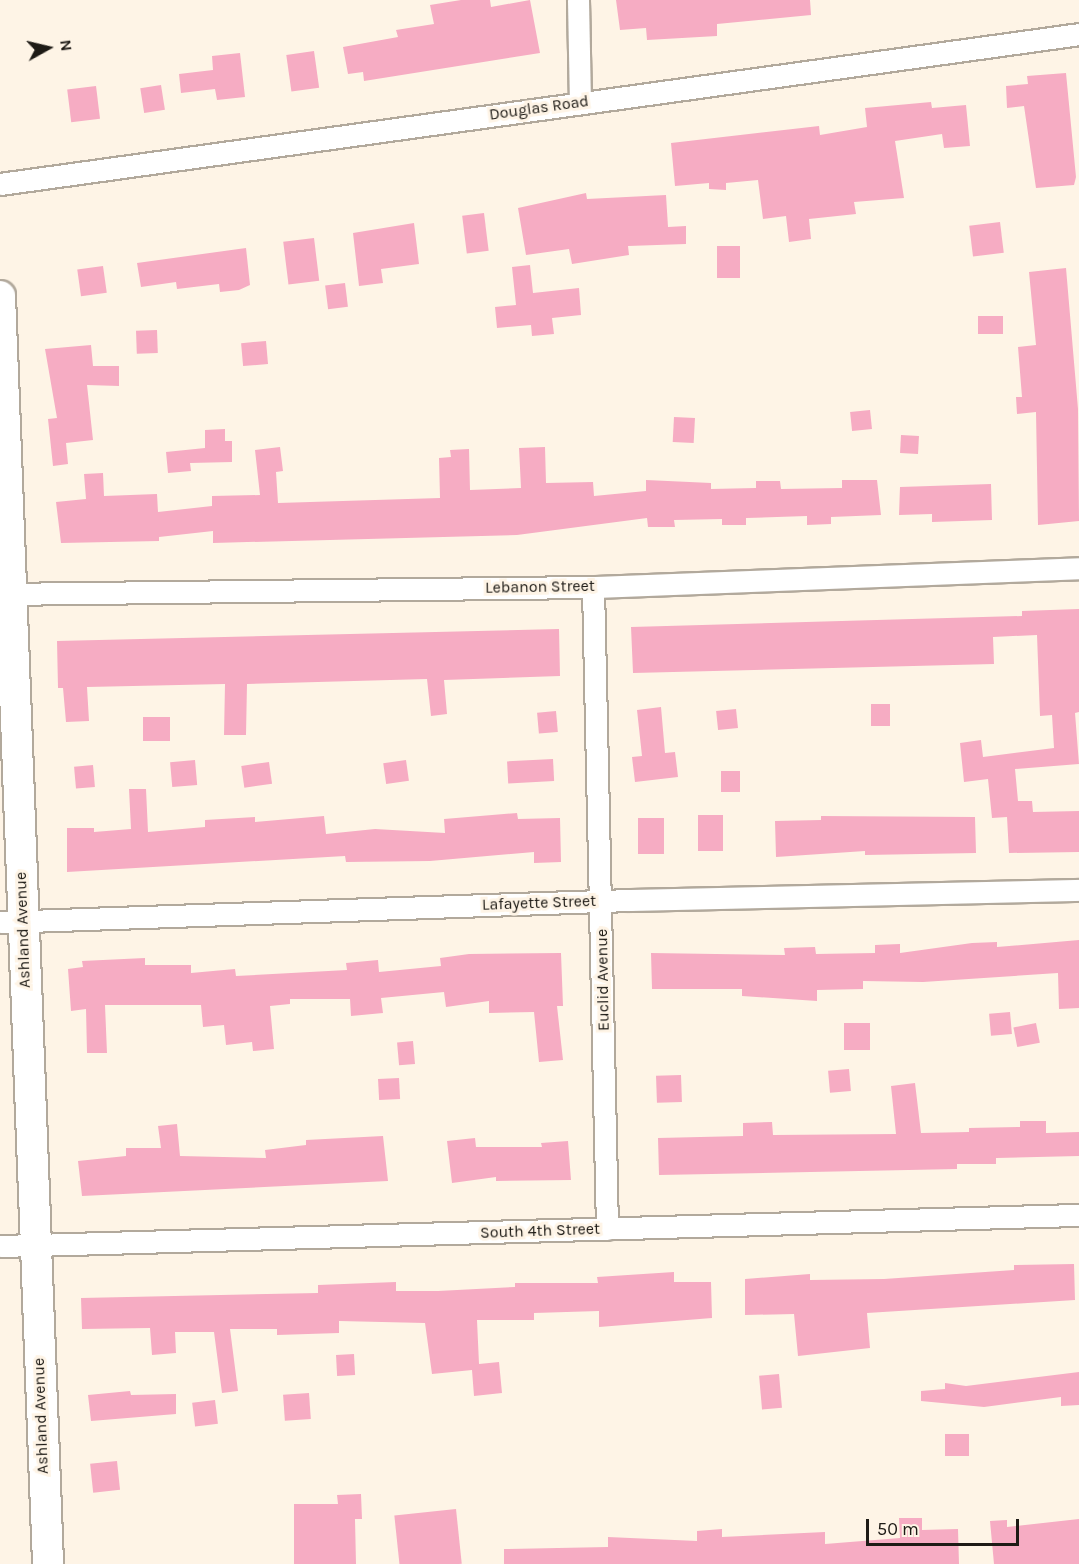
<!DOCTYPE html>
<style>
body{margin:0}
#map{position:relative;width:1079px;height:1564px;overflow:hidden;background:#fef4e6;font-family:Karla,sans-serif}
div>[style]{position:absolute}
.building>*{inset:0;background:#f6acc3;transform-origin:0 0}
.roads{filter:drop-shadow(2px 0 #b2a99c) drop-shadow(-2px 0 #b2a99c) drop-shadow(0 2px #b2a99c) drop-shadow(0 -2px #b2a99c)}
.street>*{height:21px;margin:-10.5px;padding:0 10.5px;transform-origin:10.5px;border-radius:10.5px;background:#fff}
.secondary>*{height:30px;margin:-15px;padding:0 15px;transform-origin:15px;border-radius:15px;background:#fff}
span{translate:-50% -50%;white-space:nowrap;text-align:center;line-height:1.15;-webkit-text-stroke:6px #fef4e6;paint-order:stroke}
.street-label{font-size:16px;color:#1e1b16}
.north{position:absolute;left:18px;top:18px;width:60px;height:60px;-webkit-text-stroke:4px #fef4e6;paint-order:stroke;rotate:82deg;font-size:16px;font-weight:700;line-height:24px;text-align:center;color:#1e1b16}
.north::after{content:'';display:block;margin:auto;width:21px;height:27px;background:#1e1b16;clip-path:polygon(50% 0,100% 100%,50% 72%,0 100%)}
.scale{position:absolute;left:866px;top:1519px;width:153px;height:27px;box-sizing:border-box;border:3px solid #1e1b16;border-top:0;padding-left:8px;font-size:18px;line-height:21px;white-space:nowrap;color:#1e1b16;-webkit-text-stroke:4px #fef4e6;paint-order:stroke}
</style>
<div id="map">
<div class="building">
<div style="clip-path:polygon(461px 0,490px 0,491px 7px,530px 0,540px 53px,364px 81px,363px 72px,348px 74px,343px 47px,398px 37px,396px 30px,434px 24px,430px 5px)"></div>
<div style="clip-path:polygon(616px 0,810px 0,811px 15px,717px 24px,717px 36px,647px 40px,646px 28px,620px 30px)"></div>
<div style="left:314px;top:51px;width:37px;height:28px;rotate:82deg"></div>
<div style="clip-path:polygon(240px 53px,245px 97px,217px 100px,215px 89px,181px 93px,179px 74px,213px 70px,212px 56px)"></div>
<div style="clip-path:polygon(1066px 73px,1076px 177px,1074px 185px,1036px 188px,1024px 106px,1007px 108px,1006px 86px,1028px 84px,1027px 76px)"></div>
<div style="left:161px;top:85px;width:25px;height:21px;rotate:81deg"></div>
<div style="left:96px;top:86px;width:33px;height:29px;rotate:83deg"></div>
<div style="clip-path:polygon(931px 102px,932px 108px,966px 105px,970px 146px,944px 148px,942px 134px,895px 141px,904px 198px,854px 202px,856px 214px,809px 219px,811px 239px,789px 242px,786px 216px,763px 219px,758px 180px,726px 183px,726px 190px,709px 189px,709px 183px,675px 186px,671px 143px,819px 126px,820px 135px,867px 127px,865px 108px)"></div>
<div style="clip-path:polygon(586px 193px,587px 199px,666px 195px,668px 227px,686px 226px,686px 244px,628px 246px,629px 255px,572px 264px,569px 249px,526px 255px,518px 208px)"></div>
<div style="left:484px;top:213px;width:38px;height:22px;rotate:83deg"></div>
<div style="left:1000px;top:222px;width:31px;height:31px;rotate:83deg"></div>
<div style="clip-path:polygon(414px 223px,419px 264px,381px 269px,383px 283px,359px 286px,353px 233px)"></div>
<div style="left:314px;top:238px;width:43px;height:31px;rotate:83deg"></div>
<div style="left:717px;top:246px;width:23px;height:32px"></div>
<div style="clip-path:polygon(246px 248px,250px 285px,239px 290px,220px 292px,219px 284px,177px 289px,176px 282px,141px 287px,137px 263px)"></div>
<div style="clip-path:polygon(530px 265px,533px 293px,579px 288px,581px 315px,552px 318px,554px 334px,532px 336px,531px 325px,497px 328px,495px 307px,516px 305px,512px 267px)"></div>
<div style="left:103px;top:266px;width:27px;height:26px;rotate:82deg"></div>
<div style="clip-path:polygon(1066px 268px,1078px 409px,1079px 521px,1038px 525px,1036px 412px,1017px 414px,1016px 397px,1022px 397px,1018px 347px,1036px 345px,1029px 272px)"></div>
<div style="left:345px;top:283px;width:24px;height:20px;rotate:83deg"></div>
<div style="left:978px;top:316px;width:25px;height:18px"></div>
<div style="left:157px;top:330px;width:23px;height:21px;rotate:88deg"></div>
<div style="left:266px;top:341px;width:23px;height:25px;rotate:85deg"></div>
<div style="clip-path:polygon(91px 345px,93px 366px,119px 366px,119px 386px,87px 385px,93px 440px,66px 443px,68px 464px,53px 466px,48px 419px,57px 418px,45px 349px)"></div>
<div style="left:870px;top:410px;width:19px;height:20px;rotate:84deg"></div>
<div style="left:674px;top:417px;width:21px;height:25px;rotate:3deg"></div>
<div style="clip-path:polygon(225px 429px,225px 441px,232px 441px,232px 462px,190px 463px,191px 471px,168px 473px,166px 452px,205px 448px,205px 430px)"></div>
<div style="left:901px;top:435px;width:18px;height:18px;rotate:3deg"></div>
<div style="clip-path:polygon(280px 447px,283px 471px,276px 472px,278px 503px,440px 498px,439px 458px,451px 457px,450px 450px,469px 449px,470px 490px,521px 488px,519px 448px,545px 447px,546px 483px,593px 482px,594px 496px,646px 491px,646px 480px,711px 483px,711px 489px,756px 488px,756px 481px,780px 481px,781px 489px,842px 488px,842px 480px,877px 480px,881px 515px,831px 517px,831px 524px,807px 525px,807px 516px,746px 518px,746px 525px,722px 525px,722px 519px,674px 520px,675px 527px,648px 527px,647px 518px,517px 535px,213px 543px,213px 531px,159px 537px,159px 541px,61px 543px,56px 502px,86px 499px,84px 474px,103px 473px,104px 496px,157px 494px,158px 512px,212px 506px,212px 496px,260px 495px,255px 450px)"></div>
<div style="clip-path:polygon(991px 484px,992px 520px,932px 522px,932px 514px,899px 515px,900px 487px)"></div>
<div style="clip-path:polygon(1079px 609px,1079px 712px,1075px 713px,1079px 764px,1015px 769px,1018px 801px,1032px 801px,1033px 812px,1079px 811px,1079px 852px,1009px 853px,1007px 817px,992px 818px,988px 779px,964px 782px,960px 743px,981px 740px,983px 757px,1054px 748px,1052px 715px,1040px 716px,1037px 635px,993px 637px,994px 664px,633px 673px,631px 627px,1022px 616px,1022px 611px)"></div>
<div style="clip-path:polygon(559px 629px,560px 676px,444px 680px,447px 714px,431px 716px,427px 679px,247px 684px,246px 735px,224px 735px,225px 684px,87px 687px,89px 721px,66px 722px,63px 688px,58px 688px,57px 641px)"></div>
<div style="left:871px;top:704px;width:19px;height:22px"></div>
<div style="clip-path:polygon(661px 707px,665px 753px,675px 752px,678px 777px,635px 782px,632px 757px,642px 756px,637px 710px)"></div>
<div style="left:736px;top:709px;width:19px;height:20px;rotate:84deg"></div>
<div style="left:556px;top:711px;width:21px;height:19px;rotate:85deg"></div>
<div style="left:143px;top:717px;width:27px;height:24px"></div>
<div style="left:553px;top:759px;width:22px;height:46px;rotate:87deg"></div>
<div style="left:195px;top:760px;width:25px;height:25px;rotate:85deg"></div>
<div style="left:406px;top:760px;width:21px;height:23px;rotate:82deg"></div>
<div style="left:269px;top:762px;width:22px;height:28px;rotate:82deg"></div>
<div style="left:93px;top:765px;width:22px;height:19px;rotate:85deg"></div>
<div style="left:721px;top:771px;width:19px;height:21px"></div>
<div style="clip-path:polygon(129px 789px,146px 789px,148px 832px,205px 827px,205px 820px,255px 817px,255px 822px,324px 816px,326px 834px,375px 829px,445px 833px,444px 819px,517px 813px,518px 819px,560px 818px,561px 862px,534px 863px,534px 852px,430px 861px,346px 862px,345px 856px,67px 872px,67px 828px,94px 828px,94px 832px,131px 829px)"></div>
<div style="left:698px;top:815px;width:25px;height:36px"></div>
<div style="clip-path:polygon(821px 816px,975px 817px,976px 853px,865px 855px,865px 851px,776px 857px,775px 821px,821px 820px)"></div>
<div style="left:638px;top:818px;width:26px;height:36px"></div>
<div style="clip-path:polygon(1079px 940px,1079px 1008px,1059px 1009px,1058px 973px,923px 982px,863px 981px,863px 989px,817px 990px,817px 1001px,742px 996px,742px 989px,652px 989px,651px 953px,785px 955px,784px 948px,815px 947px,816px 954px,875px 953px,875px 945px,900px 944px,900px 953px,972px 943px,997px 942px,997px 947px)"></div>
<div style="clip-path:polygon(561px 953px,563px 1006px,557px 1006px,563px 1060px,539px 1062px,534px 1012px,489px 1013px,489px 1001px,446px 1007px,444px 992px,381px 998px,383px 1013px,351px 1016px,350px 999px,290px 999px,290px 1004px,270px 1006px,274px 1049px,253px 1051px,252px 1042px,226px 1045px,224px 1025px,203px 1027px,201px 1005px,105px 1005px,107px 1053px,87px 1053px,86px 1009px,71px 1011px,68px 969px,83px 967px,82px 961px,145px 958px,145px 965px,191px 965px,191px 973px,235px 969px,236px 976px,347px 970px,346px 963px,378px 960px,379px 972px,441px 966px,440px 958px,469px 954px)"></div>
<div style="left:1010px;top:1012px;width:22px;height:21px;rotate:85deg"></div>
<div style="left:844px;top:1023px;width:26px;height:27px"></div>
<div style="left:1036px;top:1023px;width:20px;height:23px;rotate:79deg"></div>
<div style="left:413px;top:1041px;width:23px;height:16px;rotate:85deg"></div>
<div style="left:849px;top:1069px;width:22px;height:21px;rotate:85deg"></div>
<div style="left:681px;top:1075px;width:27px;height:25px;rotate:88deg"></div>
<div style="left:399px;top:1078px;width:21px;height:21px;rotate:87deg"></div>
<div style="clip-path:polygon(915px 1083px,921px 1133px,969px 1132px,969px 1128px,1020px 1127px,1020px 1121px,1046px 1121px,1046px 1133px,1079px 1132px,1079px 1156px,996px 1158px,996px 1164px,957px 1164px,957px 1169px,659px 1175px,658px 1138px,743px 1136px,743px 1123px,772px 1122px,773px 1135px,896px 1134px,891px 1086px)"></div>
<div style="clip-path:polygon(177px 1124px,180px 1156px,266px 1158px,265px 1150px,306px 1145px,306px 1140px,383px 1136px,388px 1181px,82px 1196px,78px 1161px,126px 1156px,126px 1148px,161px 1148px,158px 1126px)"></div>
<div style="clip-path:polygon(475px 1138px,476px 1147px,542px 1147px,541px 1143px,568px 1141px,571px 1180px,496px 1181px,496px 1177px,452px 1183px,447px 1141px)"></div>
<div style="clip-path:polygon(1074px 1264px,1075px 1300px,867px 1313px,870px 1348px,798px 1356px,794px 1314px,745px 1315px,745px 1279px,810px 1274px,810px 1280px,884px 1279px,1014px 1270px,1014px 1265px)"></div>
<div style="clip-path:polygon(674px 1272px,674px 1282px,711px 1282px,712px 1318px,599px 1327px,599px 1311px,534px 1313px,534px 1320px,477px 1320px,479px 1364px,499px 1362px,502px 1393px,474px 1396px,472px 1370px,432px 1374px,425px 1323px,339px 1321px,339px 1333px,277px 1335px,277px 1329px,230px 1329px,238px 1391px,222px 1393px,214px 1332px,175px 1332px,176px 1353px,152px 1355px,150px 1328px,82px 1329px,81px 1298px,318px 1293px,318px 1285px,396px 1282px,396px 1291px,438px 1291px,515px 1287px,515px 1283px,598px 1283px,597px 1277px)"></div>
<div style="left:354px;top:1354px;width:21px;height:18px;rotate:87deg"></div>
<div style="clip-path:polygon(1079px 1372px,1079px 1405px,1061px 1406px,1061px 1397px,984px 1407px,921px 1401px,921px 1391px,945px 1389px,945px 1383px,966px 1386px)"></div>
<div style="left:779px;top:1374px;width:34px;height:20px;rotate:85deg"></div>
<div style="clip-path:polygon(130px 1391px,131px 1395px,176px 1394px,176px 1414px,91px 1421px,88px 1395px)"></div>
<div style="left:309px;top:1393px;width:26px;height:26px;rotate:86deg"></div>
<div style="left:215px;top:1400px;width:24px;height:23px;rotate:83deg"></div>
<div style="left:945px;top:1434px;width:24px;height:22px"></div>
<div style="left:117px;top:1461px;width:29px;height:27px;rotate:84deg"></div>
<div style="clip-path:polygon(361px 1494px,362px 1519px,355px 1519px,356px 1564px,294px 1564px,294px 1504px,338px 1504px,337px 1495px)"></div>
<div style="left:456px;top:1509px;width:55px;height:62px;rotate:84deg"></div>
<div style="clip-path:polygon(899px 1518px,922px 1518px,922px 1530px,958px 1529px,959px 1564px,504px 1564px,504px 1549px,608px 1547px,608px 1537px,697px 1541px,697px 1531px,722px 1529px,722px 1537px,825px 1532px,825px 1544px,900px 1538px)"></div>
<div style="clip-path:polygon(1079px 1519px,1079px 1564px,994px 1564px,990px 1521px,1007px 1520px,1007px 1527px)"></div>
</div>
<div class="roads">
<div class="street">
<div style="left:578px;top:0;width:102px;rotate:88.9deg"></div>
<div style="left:0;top:184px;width:1089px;rotate:-7.91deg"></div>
<div style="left:593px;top:587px;width:642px;rotate:88.75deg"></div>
<div style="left:0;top:594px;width:593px;rotate:-0.68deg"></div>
<div style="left:593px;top:587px;width:486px;rotate:-2.2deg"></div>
<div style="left:0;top:922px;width:630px;rotate:-2deg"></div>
<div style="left:630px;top:900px;width:449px;rotate:-1.3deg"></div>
<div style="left:0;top:1246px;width:1079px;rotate:-1.65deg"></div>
</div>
<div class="secondary">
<div style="left:0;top:296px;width:1269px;rotate:87.83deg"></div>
</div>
</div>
<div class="street-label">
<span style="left:539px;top:108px;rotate:-8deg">Douglas Road</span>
<span style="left:540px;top:587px;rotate:-1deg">Lebanon Street</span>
<span style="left:539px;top:903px;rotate:-2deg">Lafayette Street</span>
<span style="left:23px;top:930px;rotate:-92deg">Ashland Avenue</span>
<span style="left:603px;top:980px;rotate:-91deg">Euclid Avenue</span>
<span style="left:540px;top:1231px;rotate:-2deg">South 4th Street</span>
<span style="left:41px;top:1416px;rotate:-92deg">Ashland Avenue</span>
</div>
<div class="north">N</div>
<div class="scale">50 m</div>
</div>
